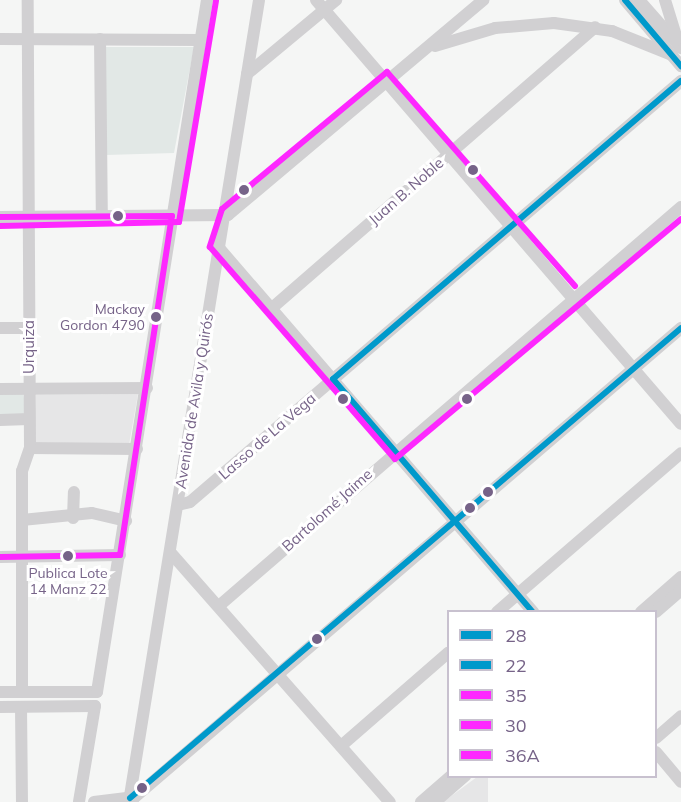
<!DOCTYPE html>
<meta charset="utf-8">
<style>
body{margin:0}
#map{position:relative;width:681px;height:802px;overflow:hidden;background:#f5f6f5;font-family:Mulish,sans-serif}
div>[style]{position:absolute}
.built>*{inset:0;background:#e6e6e7}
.green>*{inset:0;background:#e2e8e6}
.minor>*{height:12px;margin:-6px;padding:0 6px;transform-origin:6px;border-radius:6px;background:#d1d0d2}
.bus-1>*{height:6px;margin:-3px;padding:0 3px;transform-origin:3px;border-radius:3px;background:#0099cb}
.bus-2>*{height:6px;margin:-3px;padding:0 3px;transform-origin:3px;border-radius:3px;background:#0099cb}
.bus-3>*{height:6px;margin:-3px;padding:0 3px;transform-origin:3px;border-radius:3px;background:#fe27ff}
.bus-4>*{height:6px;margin:-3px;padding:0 3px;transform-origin:3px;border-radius:3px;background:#fe27ff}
.bus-5>*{height:6px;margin:-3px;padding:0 3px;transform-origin:3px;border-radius:3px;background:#fe27ff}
.dots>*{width:16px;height:16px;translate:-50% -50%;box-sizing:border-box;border:3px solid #fff;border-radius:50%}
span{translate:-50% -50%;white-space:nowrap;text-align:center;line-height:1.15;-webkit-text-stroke:6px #fff;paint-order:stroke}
.bus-label{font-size:14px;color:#766388}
.right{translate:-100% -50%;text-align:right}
.street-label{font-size:15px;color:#766388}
.legend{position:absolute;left:447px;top:610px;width:210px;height:168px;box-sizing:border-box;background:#fff;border:2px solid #c8c1cf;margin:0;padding:8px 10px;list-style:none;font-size:18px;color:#766388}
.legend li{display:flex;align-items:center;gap:12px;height:30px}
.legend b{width:30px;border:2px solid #c8c1cf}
</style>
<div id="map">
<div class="built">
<div style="clip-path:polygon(138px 394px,129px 445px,34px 442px,36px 395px)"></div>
<div style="clip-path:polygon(477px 777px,488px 777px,488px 802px,443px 802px)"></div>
</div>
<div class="green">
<div style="clip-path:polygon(105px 47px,194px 47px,174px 153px,106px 155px)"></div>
<div style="clip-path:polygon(0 392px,23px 392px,27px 416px,0 416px)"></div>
</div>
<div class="minor">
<div style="left:316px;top:0;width:559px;rotate:49.28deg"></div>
<div style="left:625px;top:0;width:87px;rotate:49.7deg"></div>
<div style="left:639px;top:0;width:64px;rotate:48.8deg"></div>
<div style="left:665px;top:0;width:41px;rotate:72.9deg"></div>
<div style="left:0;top:39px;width:201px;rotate:0.3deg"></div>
<div style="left:100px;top:39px;width:177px;rotate:89.4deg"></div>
<div style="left:435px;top:46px;width:63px;rotate:-16.7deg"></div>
<div style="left:495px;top:28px;width:59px;rotate:-4.8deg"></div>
<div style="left:554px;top:23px;width:59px;rotate:7.9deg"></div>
<div style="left:612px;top:31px;width:65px;rotate:21.8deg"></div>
<div style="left:247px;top:74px;width:116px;rotate:-39.7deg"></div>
<div style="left:228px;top:215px;width:334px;rotate:-40.1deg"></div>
<div style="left:0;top:217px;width:228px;rotate:-0.5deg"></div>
<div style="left:219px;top:248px;width:481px;rotate:49.2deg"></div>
<div style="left:272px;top:308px;width:428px;rotate:-41deg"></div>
<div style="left:0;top:328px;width:29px"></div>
<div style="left:0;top:389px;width:147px;rotate:-0.4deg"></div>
<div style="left:0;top:420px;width:29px;rotate:-2deg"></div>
<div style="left:30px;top:448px;width:107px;rotate:0.5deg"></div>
<div style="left:178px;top:505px;width:12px;rotate:-14deg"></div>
<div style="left:190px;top:502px;width:647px;rotate:-40.61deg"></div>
<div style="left:73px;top:518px;width:26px;rotate:-88deg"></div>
<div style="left:22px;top:520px;width:70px;rotate:-5.7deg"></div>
<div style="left:92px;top:513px;width:35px;rotate:13deg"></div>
<div style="left:170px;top:552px;width:333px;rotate:48.7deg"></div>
<div style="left:0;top:557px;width:120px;rotate:-1deg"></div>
<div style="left:220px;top:605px;width:609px;rotate:-40.81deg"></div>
<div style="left:497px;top:612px;width:243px;rotate:-40.8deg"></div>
<div style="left:641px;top:612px;width:53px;rotate:-41.2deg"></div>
<div style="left:656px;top:612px;width:33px;rotate:-41deg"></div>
<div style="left:0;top:692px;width:97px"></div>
<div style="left:97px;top:692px;width:701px;rotate:-80.97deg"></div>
<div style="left:22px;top:692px;width:221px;rotate:-90deg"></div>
<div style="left:22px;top:471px;width:24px;rotate:-71deg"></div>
<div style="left:30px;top:448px;width:448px;rotate:-90.3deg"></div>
<div style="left:0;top:707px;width:95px;rotate:-0.6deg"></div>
<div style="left:95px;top:706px;width:97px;rotate:99.5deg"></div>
<div style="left:21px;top:707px;width:95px;rotate:89.4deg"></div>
<div style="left:656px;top:738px;width:33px;rotate:-41deg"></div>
<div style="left:341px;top:746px;width:142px;rotate:-41deg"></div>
<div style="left:656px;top:752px;width:39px;rotate:50deg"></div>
<div style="left:94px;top:802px;width:41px;rotate:-7deg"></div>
<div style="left:135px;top:797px;width:720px;rotate:-40.66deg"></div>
<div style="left:129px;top:802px;width:812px;rotate:-80.79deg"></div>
<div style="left:421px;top:802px;width:40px;rotate:-41deg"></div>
<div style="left:435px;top:802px;width:40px;rotate:-41deg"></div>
</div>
<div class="bus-1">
<div style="left:625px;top:0;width:87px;rotate:49.7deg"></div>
<div style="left:333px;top:379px;width:458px;rotate:-40.6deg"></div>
<div style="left:333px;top:379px;width:307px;rotate:49.4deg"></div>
</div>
<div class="bus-2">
<div style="left:130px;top:798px;width:724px;rotate:-40.46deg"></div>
</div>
<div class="bus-3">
<div style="left:575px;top:286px;width:285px;rotate:-131.3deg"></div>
<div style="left:387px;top:72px;width:214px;rotate:140.3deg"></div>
<div style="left:222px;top:209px;width:40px;rotate:108deg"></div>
<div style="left:210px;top:247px;width:281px;rotate:48.9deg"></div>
<div style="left:395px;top:459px;width:373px;rotate:-40deg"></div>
</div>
<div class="bus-4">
<div style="left:0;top:217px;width:172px;rotate:-0.3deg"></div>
<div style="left:120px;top:555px;width:343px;rotate:-81.3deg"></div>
<div style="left:0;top:557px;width:120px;rotate:-1deg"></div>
</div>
<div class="bus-5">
<div style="left:0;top:226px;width:179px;rotate:-1.3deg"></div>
<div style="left:179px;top:222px;width:224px;rotate:-80.5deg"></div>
</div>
<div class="dots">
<div style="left:473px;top:170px;background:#766388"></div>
<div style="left:244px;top:190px;background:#766388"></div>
<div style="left:118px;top:216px;background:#766388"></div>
<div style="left:156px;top:317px;background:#766388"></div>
<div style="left:343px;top:399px;background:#766388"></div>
<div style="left:467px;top:399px;background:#766388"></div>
<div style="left:488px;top:492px;background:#766388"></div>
<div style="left:470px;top:508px;background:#766388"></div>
<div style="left:68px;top:556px;background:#766388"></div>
<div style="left:317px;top:639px;background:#766388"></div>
<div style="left:142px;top:788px;background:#766388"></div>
</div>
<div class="bus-label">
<span class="right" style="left:145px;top:317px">Mackay<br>Gordon 4790</span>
<span style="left:68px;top:581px">Publica Lote<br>14 Manz 22</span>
</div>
<div class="street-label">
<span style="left:406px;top:191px;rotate:-41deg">Juan B. Noble</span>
<span style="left:29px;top:347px;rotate:-90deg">Urquiza</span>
<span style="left:194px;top:401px;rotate:-81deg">Avenida de Avila y Quirós</span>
<span style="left:267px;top:436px;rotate:-41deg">Lasso de La Vega</span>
<span style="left:327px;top:510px;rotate:-42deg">Bartolomé Jaime</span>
</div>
<ul class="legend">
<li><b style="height:8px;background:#0099cb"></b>28</li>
<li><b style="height:8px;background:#0099cb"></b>22</li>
<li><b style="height:8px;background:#fe27ff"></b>35</li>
<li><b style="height:8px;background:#fe27ff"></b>30</li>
<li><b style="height:8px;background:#fe27ff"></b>36A</li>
</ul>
</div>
